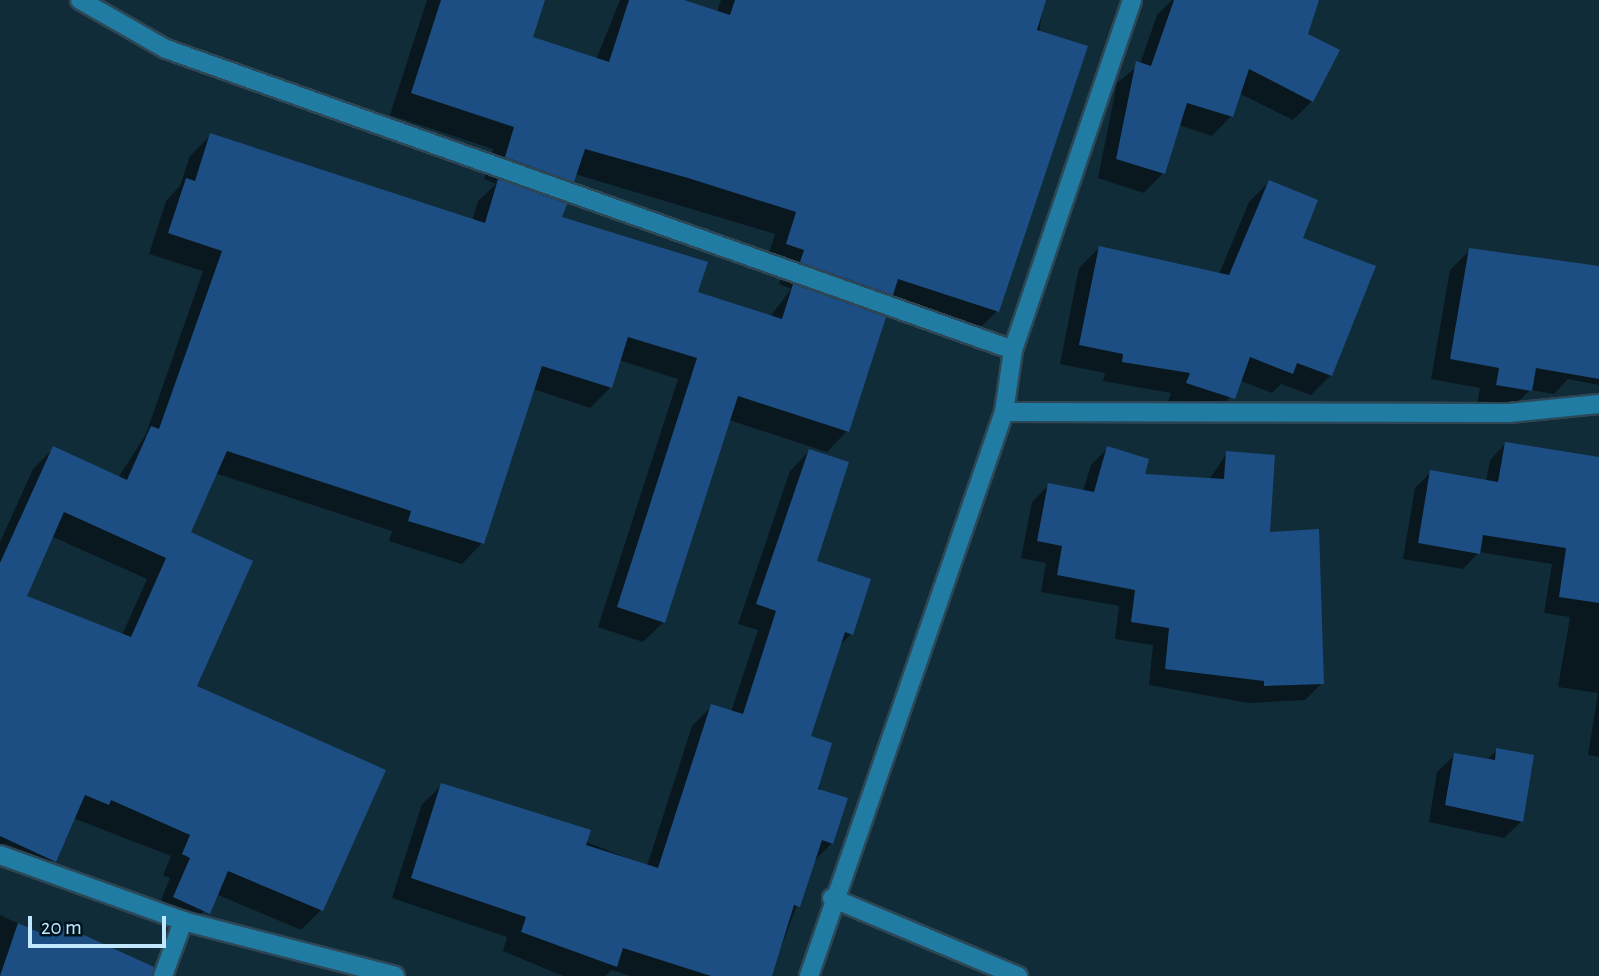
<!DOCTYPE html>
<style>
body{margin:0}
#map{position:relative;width:1599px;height:976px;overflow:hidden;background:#112c39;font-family:"Alegreya Sans",sans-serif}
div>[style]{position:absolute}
.shadow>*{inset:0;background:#0007}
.building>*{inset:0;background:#1d4e83}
.roads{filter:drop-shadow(2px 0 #2e4756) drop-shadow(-2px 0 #2e4756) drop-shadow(0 2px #2e4756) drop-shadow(0 -2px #2e4756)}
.street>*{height:18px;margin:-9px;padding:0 9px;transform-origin:9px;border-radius:9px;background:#217ca4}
span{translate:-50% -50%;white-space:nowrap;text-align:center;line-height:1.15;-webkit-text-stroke:5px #001420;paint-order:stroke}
.scale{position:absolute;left:28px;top:916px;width:138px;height:32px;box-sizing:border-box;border:4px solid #c1e8ff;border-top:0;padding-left:9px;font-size:21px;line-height:24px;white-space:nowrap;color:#c1e8ff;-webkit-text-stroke:5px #001420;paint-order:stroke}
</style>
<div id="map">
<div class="shadow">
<div style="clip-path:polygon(evenodd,427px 0,543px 0,531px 39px,596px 60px,620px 0,678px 0,717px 12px,721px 0,1044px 0,997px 311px,975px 333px,883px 303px,872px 314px,847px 431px,827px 452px,729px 420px,664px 622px,643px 642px,598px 627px,678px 379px,619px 360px,611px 387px,590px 408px,533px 389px,482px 543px,462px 564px,389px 541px,392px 531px,215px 473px,188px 533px,194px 687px,321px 910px,301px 930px,216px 894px,188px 933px,154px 918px,170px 878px,163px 875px,171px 856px,73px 818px,57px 856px,37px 877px,0 861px,0 542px,33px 469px,54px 448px,118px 478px,146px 434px,203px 271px,149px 254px,166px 201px,180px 186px,190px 156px,211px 135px,472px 221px,478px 201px,496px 184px,484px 179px,493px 149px,390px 115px,427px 0,575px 174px,775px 234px,765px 266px,783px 272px,779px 284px,791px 289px,770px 317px,696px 293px,560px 218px,553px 200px,575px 174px,427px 0,51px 536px,147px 579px,122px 635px,24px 597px,51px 536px)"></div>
<div style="clip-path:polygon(1172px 0,1317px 0,1306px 35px,1312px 101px,1293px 120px,1239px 93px,1231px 116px,1212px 136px,1179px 125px,1163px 173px,1144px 193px,1098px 178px,1117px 83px,1140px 64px,1157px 15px)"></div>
<div style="clip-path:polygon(1269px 182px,1300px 239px,1331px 375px,1311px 395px,1281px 384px,1272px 393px,1241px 381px,1214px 418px,1168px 403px,1171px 393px,1103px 381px,1105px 373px,1060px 364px,1079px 268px,1099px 248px,1219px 274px,1249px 202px)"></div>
<div style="clip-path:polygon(1470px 250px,1599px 270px,1599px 385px,1568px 379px,1554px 394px,1530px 390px,1510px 410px,1477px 405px,1480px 388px,1431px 379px,1450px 270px)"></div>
<div style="clip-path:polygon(1505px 444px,1599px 471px,1599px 757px,1588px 755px,1598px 693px,1558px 687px,1570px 617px,1544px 613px,1552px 564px,1479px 552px,1463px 569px,1403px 559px,1415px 488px,1431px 472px,1486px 482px,1490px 460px)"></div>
<div style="clip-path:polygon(1108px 448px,1142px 476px,1209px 480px,1227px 453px,1268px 534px,1322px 683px,1305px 700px,1248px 703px,1149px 685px,1153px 645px,1115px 639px,1119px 606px,1041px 592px,1046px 563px,1021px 558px,1032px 502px,1049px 485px,1083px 491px,1091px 465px)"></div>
<div style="clip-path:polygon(809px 451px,814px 562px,851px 634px,838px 647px,808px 737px,832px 843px,814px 861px,770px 976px,630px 976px,612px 970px,605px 976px,563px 976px,503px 951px,507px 937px,392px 898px,422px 804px,442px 785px,647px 866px,692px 726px,712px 706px,731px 712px,758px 630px,738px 624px,790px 471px)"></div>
<div style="clip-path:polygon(1497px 750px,1522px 821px,1504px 838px,1429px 822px,1437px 772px,1455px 755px,1487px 760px)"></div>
<div style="clip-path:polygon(0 915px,42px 935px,54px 923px,104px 976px,0 976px)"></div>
</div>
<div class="building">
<div style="clip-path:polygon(441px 0,545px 0,533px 37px,609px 62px,629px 0,684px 0,730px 15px,735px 0,1046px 0,1037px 30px,1088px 46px,999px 312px,898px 279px,893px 295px,800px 262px,804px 250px,786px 244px,796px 212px,688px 178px,585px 149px,574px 182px,505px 157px,514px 127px,411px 93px)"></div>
<div style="clip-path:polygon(1174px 0,1319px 0,1308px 34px,1340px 50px,1313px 102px,1249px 69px,1233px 117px,1187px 103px,1165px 174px,1116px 159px,1136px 61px,1151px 66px)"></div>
<div style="clip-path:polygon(evenodd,210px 133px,485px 223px,498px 179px,567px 204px,562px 217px,708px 262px,698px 292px,782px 319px,793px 284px,886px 317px,849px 432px,738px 396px,665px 623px,617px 607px,697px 358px,628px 337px,612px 388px,542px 366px,484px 544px,408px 521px,411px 511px,227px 451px,191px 532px,253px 561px,197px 686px,386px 770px,323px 911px,228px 871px,210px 914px,173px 897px,190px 858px,182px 854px,190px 835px,111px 800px,109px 805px,85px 795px,56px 862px,0 836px,0 563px,53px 446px,127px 480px,151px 426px,159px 429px,222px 251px,168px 233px,186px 178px,195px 181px,210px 133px,64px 512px,166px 558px,131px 637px,27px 596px,64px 512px)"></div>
<div style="clip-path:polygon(1269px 180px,1318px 200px,1303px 238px,1376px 266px,1332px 376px,1297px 363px,1293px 374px,1250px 357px,1235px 399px,1186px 383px,1190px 373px,1122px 362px,1123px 354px,1079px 345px,1099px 246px,1229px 275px)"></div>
<div style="clip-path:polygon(1469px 248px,1599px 266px,1599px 379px,1536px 368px,1532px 391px,1496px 385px,1499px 368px,1450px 359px)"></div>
<div style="clip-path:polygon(1505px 442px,1599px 457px,1599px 603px,1559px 597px,1566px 548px,1483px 535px,1480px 554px,1418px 543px,1430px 470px,1498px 482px)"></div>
<div style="clip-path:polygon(1107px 446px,1149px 459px,1145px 474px,1224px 479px,1226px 451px,1275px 455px,1270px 532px,1319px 529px,1324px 684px,1264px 686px,1264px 681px,1165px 669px,1169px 628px,1131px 622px,1135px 590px,1057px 575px,1062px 546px,1037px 541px,1048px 483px,1094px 492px)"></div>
<div style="clip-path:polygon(809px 449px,849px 462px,817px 561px,871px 579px,853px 635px,845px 632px,811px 736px,832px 743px,818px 789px,848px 798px,833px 844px,822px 840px,800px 907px,794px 905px,772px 976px,711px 976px,623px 948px,617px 967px,521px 932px,526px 917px,411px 878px,441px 783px,591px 830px,586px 845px,658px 868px,711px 704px,743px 714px,776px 611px,756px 604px)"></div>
<div style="clip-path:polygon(1496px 748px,1534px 755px,1523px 822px,1445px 805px,1454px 753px,1495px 760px)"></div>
<div style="clip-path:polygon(53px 921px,154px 967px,152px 976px,0 976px,18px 923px,47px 936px)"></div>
</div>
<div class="roads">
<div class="street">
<div style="left:80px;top:0;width:99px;rotate:29.7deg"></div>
<div style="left:166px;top:49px;width:899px;rotate:19.56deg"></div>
<div style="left:1004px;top:412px;width:63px;rotate:-81.7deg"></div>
<div style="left:1013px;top:350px;width:370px;rotate:-71.2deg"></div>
<div style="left:0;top:855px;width:195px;rotate:19.8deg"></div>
<div style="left:832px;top:898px;width:202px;rotate:22.8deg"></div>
<div style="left:163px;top:976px;width:59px;rotate:-70deg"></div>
<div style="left:183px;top:921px;width:219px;rotate:14.5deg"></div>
<div style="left:809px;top:976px;width:597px;rotate:-70.93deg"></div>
<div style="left:1004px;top:412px;width:505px;rotate:0.11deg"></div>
<div style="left:1509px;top:413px;width:90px;rotate:-5.7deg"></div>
</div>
</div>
<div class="scale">20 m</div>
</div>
